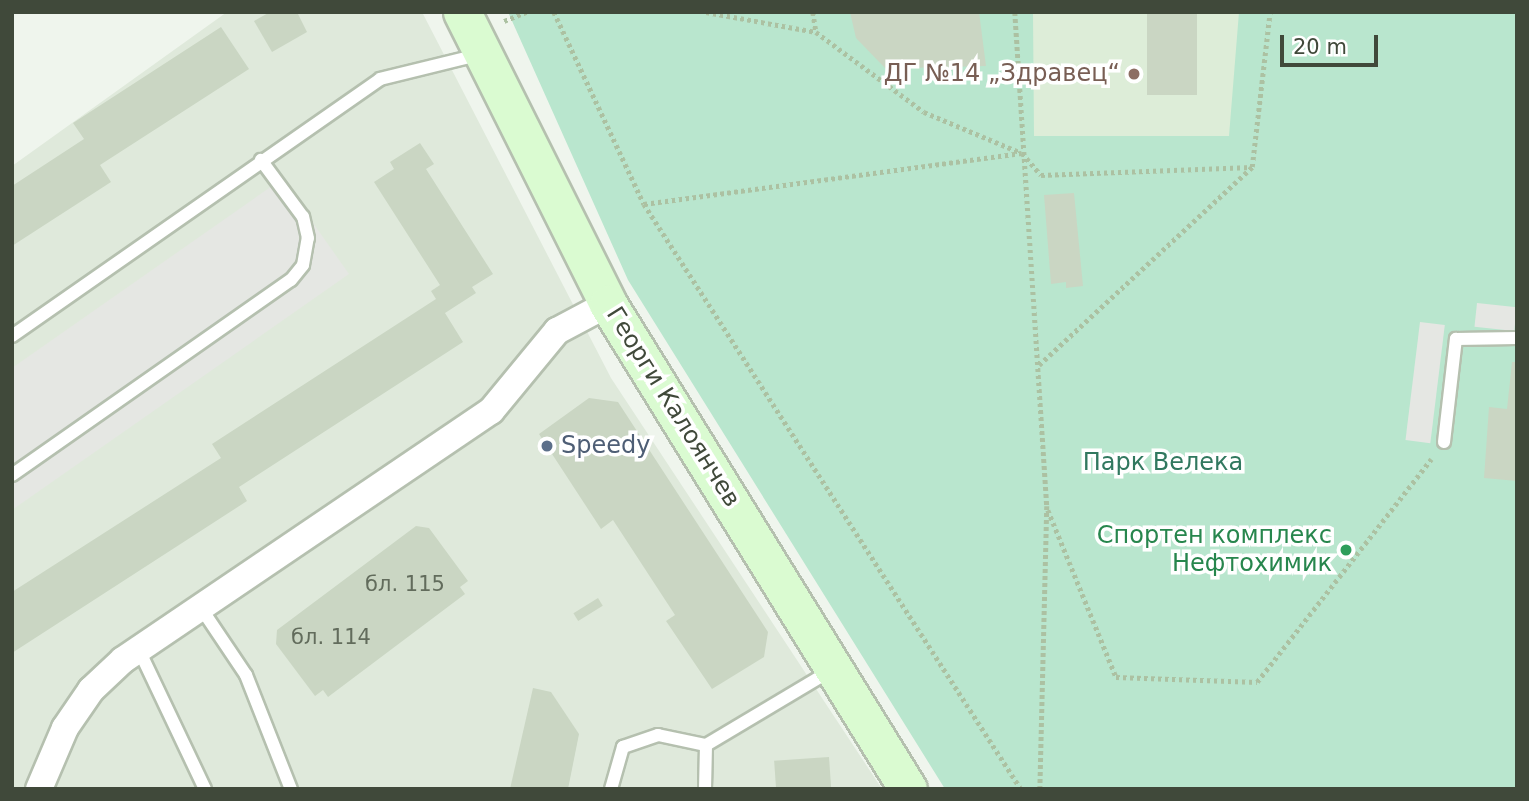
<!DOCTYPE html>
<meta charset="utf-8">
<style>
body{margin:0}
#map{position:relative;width:1529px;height:801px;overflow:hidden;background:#eff5ed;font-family:"DejaVu Sans",sans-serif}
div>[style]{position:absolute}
.residential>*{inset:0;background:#dfe9db}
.education>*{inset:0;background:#ddedd8;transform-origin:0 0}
.green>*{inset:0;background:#b9e6ce}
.parking>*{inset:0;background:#e5e7e3;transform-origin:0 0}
.building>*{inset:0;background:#cad6c3;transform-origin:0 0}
.path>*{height:4.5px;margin-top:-2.25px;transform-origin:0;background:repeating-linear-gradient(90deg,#acc1a2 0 3.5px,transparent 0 7px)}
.roads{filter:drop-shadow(2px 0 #b5c0af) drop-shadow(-2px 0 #b5c0af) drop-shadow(0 2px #b5c0af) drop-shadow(0 -2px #b5c0af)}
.lane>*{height:12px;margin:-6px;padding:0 6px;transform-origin:6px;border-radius:6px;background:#fff}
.street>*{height:26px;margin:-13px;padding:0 13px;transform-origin:13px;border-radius:13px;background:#fff}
.secondary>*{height:37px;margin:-18.5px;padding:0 18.5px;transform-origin:18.5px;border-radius:18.5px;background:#dafbd1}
.dots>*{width:19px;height:19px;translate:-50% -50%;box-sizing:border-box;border:4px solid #fff;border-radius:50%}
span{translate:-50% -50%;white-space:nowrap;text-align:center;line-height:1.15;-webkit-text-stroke:7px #fff;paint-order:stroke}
.number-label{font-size:21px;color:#626c5c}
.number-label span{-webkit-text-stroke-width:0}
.education-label{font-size:24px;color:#785e54}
.right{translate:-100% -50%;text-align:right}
.street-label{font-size:24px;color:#40493a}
.service-label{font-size:24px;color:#4e5e75}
.left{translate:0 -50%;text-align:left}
.park-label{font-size:24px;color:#31785f}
.leisure-label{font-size:24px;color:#27864d}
.frame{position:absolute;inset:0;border:14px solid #40493a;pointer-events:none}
.scale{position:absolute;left:1280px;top:35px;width:98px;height:32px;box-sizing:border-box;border:4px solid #40493a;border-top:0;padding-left:9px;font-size:21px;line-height:24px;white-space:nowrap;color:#40493a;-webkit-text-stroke:5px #fff;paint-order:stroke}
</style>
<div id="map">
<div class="residential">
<div style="clip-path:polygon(227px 12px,422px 12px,611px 378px,882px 789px,12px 789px,12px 166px)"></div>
</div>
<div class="education">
<div style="left:1033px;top:12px;width:206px;height:124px"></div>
</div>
<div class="green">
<div style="clip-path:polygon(508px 12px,1033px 12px,1034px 136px,1229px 136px,1239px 12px,1517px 12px,1517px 789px,945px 789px,628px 280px)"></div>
</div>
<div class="parking">
<div style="clip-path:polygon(282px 179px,349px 274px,12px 510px,12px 368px)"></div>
<div style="left:1477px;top:303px;width:40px;height:24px;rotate:6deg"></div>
<div style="left:1420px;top:322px;width:25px;height:119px;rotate:7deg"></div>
</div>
<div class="building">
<div style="clip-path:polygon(270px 12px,297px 12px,307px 32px,272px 52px,254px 21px)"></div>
<div style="clip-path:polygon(850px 12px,979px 12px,986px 66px,908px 68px,896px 61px,885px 68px,856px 38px)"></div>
<div style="left:1147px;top:12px;width:50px;height:83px"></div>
<div style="clip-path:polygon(221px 27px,249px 69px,100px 165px,111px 182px,12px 246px,12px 186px,84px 139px,73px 123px)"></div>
<div style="clip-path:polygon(420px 143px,434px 164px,426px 169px,493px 274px,472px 287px,476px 293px,445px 313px,463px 342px,239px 487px,247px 501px,12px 653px,12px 592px,221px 458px,212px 444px,436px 299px,431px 291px,440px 285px,374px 182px,394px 169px,390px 162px)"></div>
<div style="clip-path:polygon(1074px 193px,1083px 286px,1066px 288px,1066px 282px,1051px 284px,1044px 195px)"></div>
<div style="clip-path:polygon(1512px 362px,1517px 362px,1517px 481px,1484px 478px,1489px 407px,1507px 409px)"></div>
<div style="clip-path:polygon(589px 398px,618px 402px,768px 632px,764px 657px,712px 689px,666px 621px,675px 615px,613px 520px,601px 529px,539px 434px)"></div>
<div style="clip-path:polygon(416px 526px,429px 528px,468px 581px,460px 587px,465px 594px,328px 697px,323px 690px,315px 696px,276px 644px,277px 630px)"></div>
<div style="left:598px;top:598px;width:9px;height:29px;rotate:58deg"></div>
<div style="clip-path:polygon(533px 688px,551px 692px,579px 734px,568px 789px,510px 789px)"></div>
<div style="left:829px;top:757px;width:32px;height:55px;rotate:86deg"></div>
</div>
<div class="path">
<div style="left:554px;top:12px;width:212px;rotate:64.9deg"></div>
<div style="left:644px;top:204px;width:696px;rotate:57.2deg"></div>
<div style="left:706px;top:12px;width:112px;rotate:10.3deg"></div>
<div style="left:816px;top:32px;width:134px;rotate:36.5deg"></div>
<div style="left:924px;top:112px;width:103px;rotate:22.8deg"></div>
<div style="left:813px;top:12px;width:20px;rotate:81deg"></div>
<div style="left:1015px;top:12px;width:495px;rotate:86.3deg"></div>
<div style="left:1047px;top:506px;width:283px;rotate:91.4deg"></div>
<div style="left:504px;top:21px;width:24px;rotate:-22deg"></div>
<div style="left:644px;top:204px;width:381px;rotate:-7.7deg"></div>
<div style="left:1022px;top:153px;width:29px;rotate:49deg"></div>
<div style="left:1041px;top:175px;width:211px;rotate:-2.2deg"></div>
<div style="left:1039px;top:365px;width:291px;rotate:-42.9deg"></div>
<div style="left:1252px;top:167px;width:156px;rotate:-83.4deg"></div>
<div style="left:1048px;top:510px;width:180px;rotate:67.8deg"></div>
<div style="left:1116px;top:677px;width:141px;rotate:2deg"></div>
<div style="left:1257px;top:682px;width:283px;rotate:-52deg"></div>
</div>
<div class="roads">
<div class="lane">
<div style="left:12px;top:336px;width:449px;rotate:-34.9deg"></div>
<div style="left:380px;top:79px;width:101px;rotate:-13.8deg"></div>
<div style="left:1444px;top:442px;width:104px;rotate:-83.4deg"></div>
<div style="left:1456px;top:339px;width:61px;rotate:-0.9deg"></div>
<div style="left:12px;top:475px;width:340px;rotate:-35deg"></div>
<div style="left:291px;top:280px;width:19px;rotate:-51deg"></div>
<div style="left:303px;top:265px;width:27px;rotate:-80deg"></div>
<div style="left:308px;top:238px;width:22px;rotate:-103deg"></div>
<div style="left:303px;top:217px;width:71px;rotate:-126.4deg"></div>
<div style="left:201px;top:608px;width:81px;rotate:56.1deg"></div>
<div style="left:246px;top:675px;width:123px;rotate:68.5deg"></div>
<div style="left:139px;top:650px;width:154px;rotate:64.6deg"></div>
<div style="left:706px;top:745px;width:147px;rotate:-30.8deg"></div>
<div style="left:611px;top:789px;width:44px;rotate:-74.1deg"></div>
<div style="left:623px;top:747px;width:37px;rotate:-19deg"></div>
<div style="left:658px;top:735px;width:49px;rotate:11.8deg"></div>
<div style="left:706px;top:745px;width:44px;rotate:91.3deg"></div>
</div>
<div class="street">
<div style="left:39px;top:789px;width:66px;rotate:-66.9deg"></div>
<div style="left:65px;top:728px;width:46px;rotate:-55.6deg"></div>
<div style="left:91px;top:690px;width:44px;rotate:-43.2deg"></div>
<div style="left:123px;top:660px;width:444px;rotate:-34.1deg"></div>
<div style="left:491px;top:411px;width:104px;rotate:-50.5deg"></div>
<div style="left:557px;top:331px;width:58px;rotate:-27.9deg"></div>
</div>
<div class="secondary">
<div style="left:462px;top:12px;width:326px;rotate:63.4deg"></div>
<div style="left:608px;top:304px;width:570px;rotate:58.26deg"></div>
</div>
</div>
<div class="dots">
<div style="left:1134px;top:74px;background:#8d6e63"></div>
<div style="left:547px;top:446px;background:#5c6f8a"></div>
<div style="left:1346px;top:550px;background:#2e9e5b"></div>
</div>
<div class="number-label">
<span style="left:405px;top:584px">бл. 115</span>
<span style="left:331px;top:637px">бл. 114</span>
</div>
<div class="education-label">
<span class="right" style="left:1120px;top:74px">ДГ №14 „Здравец“</span>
</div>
<div class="street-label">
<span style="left:673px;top:407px;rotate:58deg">Георги Калоянчев</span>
</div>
<div class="service-label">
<span class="left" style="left:561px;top:446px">Speedy</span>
</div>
<div class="park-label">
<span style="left:1163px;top:463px">Парк Велека</span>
</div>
<div class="leisure-label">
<span class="right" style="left:1332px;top:550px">Спортен комплекс<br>Нефтохимик</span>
</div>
<div class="frame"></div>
<div class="scale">20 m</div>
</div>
